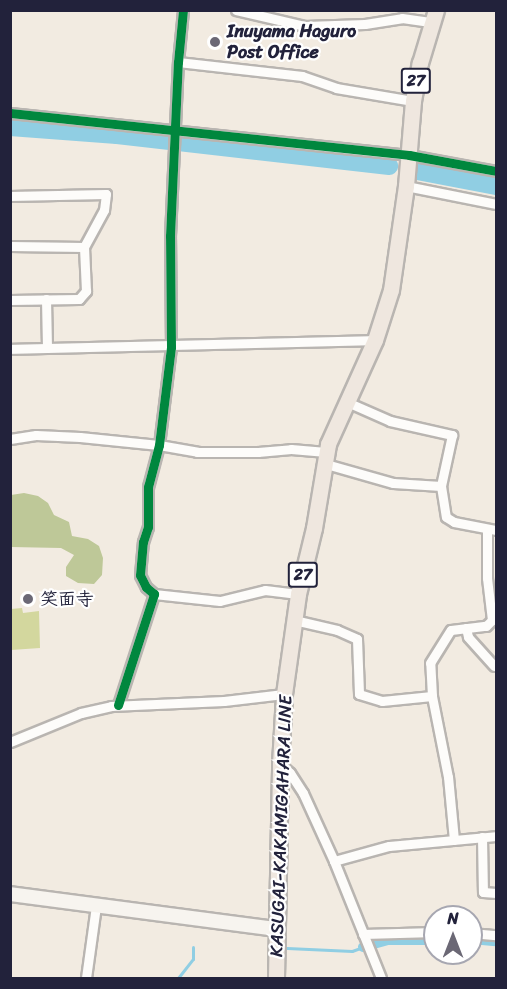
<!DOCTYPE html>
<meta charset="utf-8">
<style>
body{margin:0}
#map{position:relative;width:507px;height:989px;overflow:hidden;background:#f2ebe1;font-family:Sriracha,"Klee One",sans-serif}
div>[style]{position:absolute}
.green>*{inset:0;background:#d3d79e}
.forest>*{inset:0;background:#bec898}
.stream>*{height:3px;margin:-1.5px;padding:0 1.5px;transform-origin:1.5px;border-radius:1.5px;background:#90cee3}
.canal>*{height:10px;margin:-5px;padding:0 5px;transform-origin:5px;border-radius:5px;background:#90cee3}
.river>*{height:18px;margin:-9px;padding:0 9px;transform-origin:9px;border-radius:9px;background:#90cee3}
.roads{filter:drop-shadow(2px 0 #b9b5b1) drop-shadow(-2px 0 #b9b5b1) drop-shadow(0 2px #b9b5b1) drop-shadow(0 -2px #b9b5b1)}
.minor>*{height:9px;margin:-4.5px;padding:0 4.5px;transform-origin:4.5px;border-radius:4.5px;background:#fdfcfa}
.secondary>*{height:14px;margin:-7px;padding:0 7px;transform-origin:7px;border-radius:7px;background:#f7f4ef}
.primary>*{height:15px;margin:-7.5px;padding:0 7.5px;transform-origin:7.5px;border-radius:7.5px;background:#efe7df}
.cycleway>*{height:9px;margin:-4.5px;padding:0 4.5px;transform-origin:4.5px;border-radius:4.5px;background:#00873e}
.dots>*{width:16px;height:16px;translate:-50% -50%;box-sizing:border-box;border:3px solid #fff;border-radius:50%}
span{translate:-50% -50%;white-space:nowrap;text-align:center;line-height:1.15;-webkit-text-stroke:4.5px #fff;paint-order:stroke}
.shield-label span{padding:2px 4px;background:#fff;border:2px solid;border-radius:4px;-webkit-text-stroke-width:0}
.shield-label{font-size:16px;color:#22223b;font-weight:700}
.poi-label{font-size:18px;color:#22223b;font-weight:700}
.left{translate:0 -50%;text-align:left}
.street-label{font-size:18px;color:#22223b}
.frame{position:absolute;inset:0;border:12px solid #22223b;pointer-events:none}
.north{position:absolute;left:423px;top:905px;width:60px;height:60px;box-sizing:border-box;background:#fff;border:2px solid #a7a7b1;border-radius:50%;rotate:0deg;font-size:16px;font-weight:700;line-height:24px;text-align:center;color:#22223b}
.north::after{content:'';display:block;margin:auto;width:21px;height:27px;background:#6b6875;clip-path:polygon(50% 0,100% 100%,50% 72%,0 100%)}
</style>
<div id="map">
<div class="green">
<div style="clip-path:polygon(22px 608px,23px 613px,39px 611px,40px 648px,11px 650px,11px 609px)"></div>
</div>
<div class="forest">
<div style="clip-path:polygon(24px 493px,38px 496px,48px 503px,54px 515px,69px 522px,72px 536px,88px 539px,99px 546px,103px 558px,102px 575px,94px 584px,78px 583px,66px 576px,66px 567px,74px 555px,61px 548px,11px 547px,11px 495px)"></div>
</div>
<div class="stream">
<div style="left:287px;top:948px;width:65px;rotate:2.6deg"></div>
<div style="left:352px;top:951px;width:12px;rotate:-20deg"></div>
<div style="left:178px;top:978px;width:24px;rotate:-52deg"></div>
<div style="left:193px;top:959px;width:12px;rotate:-90deg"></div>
</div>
<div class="canal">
<div style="left:471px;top:939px;width:25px;rotate:5deg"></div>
<div style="left:363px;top:947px;width:26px;rotate:-16deg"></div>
<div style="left:388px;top:940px;width:47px"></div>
</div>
<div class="river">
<div style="left:10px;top:127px;width:107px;rotate:4.3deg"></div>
<div style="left:117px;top:135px;width:274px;rotate:6.5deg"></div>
<div style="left:417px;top:171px;width:80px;rotate:10.8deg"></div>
</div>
<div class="roads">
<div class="minor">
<div style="left:236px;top:10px;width:71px;rotate:13.1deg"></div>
<div style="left:305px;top:26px;width:60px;rotate:-1.9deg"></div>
<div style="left:365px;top:24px;width:37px;rotate:-9deg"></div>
<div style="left:402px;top:18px;width:30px;rotate:8deg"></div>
<div style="left:178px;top:62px;width:125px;rotate:6.4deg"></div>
<div style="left:302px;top:76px;width:36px;rotate:19deg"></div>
<div style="left:336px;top:88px;width:78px;rotate:9.6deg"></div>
<div style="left:10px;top:113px;width:401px;rotate:6deg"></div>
<div style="left:409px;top:155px;width:88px;rotate:10.4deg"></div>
<div style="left:406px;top:186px;width:92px;rotate:11.3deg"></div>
<div style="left:10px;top:196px;width:96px;rotate:-1.2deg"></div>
<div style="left:106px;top:194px;width:16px;rotate:97deg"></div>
<div style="left:104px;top:210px;width:42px;rotate:118.4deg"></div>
<div style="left:84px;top:247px;width:74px;rotate:-179.2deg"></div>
<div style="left:46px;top:299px;width:49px;rotate:88.8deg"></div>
<div style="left:10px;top:300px;width:69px;rotate:-0.8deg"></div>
<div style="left:79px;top:299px;width:11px;rotate:-49deg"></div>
<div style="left:86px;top:291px;width:44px;rotate:-92.6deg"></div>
<div style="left:10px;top:349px;width:365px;rotate:-1.4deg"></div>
<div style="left:347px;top:402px;width:47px;rotate:23.8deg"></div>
<div style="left:390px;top:421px;width:64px;rotate:12.7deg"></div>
<div style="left:452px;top:435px;width:52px;rotate:102.2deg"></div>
<div style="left:441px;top:486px;width:31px;rotate:81deg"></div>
<div style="left:446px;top:517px;width:9px;rotate:32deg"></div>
<div style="left:454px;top:522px;width:43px;rotate:10.8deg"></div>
<div style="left:10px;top:439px;width:26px;rotate:-9deg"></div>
<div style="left:36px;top:435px;width:44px;rotate:2.6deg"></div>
<div style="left:80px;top:437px;width:79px;rotate:5.8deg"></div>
<div style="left:159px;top:445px;width:39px;rotate:10deg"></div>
<div style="left:197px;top:452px;width:61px"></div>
<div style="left:258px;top:452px;width:33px;rotate:-5deg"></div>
<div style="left:291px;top:449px;width:35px;rotate:5deg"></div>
<div style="left:326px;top:464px;width:70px;rotate:15.8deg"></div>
<div style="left:393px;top:483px;width:48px;rotate:3.6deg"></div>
<div style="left:154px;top:594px;width:66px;rotate:6.1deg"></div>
<div style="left:220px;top:601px;width:46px;rotate:-13.7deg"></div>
<div style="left:265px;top:590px;width:33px;rotate:7deg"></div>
<div style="left:294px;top:620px;width:44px;rotate:13.1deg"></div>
<div style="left:337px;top:630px;width:22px;rotate:24deg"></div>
<div style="left:357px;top:639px;width:55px;rotate:87.9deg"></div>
<div style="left:359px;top:694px;width:24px;rotate:17deg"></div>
<div style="left:382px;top:701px;width:50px;rotate:-5.7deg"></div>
<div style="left:466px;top:628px;width:9px;rotate:77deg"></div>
<div style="left:468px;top:637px;width:39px;rotate:48deg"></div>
<div style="left:118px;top:705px;width:117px;rotate:-72deg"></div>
<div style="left:154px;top:594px;width:11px;rotate:-139deg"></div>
<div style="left:146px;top:587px;width:13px;rotate:-117deg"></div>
<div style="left:140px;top:575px;width:33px;rotate:-85deg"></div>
<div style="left:143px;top:542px;width:16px;rotate:-72deg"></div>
<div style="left:148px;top:527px;width:40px;rotate:-90deg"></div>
<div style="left:148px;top:487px;width:43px;rotate:-75.3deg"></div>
<div style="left:159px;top:445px;width:99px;rotate:-83deg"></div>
<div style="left:171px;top:347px;width:111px;rotate:-90.5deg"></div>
<div style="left:170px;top:236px;width:174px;rotate:-87.4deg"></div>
<div style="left:178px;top:62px;width:52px;rotate:-84.5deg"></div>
<div style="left:10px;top:742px;width:77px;rotate:-22.2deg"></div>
<div style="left:81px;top:713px;width:31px;rotate:-13deg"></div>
<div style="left:111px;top:706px;width:113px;rotate:-2.5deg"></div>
<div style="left:224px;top:701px;width:60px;rotate:-6.7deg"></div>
<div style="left:280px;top:764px;width:13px;rotate:42deg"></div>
<div style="left:290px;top:773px;width:24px;rotate:57deg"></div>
<div style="left:303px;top:793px;width:75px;rotate:65.5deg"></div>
<div style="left:334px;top:861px;width:126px;rotate:68.1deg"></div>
<div style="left:482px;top:837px;width:55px;rotate:89deg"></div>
<div style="left:483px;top:892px;width:13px;rotate:4deg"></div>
<div style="left:454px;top:840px;width:63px;rotate:-95.4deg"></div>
<div style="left:448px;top:777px;width:83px;rotate:-101.2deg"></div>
<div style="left:432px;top:696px;width:33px;rotate:-93deg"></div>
<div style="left:430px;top:663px;width:39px;rotate:-58deg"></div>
<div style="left:451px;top:630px;width:35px;rotate:-7deg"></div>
<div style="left:486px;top:626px;width:8px;rotate:-45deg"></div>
<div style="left:492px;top:620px;width:42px;rotate:-96.8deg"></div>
<div style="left:487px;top:578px;width:49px;rotate:-90deg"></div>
<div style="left:334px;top:861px;width:57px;rotate:-15.3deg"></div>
<div style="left:389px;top:846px;width:107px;rotate:-5.3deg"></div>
<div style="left:471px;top:933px;width:25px;rotate:5deg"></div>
<div style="left:363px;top:934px;width:72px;rotate:-1.6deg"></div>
<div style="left:86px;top:978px;width:73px;rotate:-82.1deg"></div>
</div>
<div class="secondary">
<div style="left:10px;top:894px;width:268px;rotate:7.5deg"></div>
</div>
<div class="primary">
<div style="left:276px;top:978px;width:214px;rotate:-88.9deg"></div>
<div style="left:280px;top:764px;width:70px;rotate:-86.7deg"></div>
<div style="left:284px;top:694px;width:101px;rotate:-82deg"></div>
<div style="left:298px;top:594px;width:68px;rotate:-76.4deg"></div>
<div style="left:314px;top:528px;width:85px;rotate:-80.5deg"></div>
<div style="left:328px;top:444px;width:114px;rotate:-65.7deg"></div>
<div style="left:375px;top:340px;width:52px;rotate:-72.3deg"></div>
<div style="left:391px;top:290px;width:105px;rotate:-81.8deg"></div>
<div style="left:406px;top:186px;width:85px;rotate:-85.3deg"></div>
<div style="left:413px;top:101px;width:39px;rotate:-80deg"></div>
<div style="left:420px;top:63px;width:55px;rotate:-73.2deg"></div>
</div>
</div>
<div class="cycleway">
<div style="left:10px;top:113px;width:401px;rotate:6deg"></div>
<div style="left:409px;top:155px;width:88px;rotate:10.4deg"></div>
<div style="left:118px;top:705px;width:117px;rotate:-72deg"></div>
<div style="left:154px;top:594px;width:11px;rotate:-139deg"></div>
<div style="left:146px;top:587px;width:13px;rotate:-117deg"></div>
<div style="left:140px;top:575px;width:33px;rotate:-85deg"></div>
<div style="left:143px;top:542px;width:16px;rotate:-72deg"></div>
<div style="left:148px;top:527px;width:40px;rotate:-90deg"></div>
<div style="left:148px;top:487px;width:43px;rotate:-75.3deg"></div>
<div style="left:159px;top:445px;width:99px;rotate:-83deg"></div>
<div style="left:171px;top:347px;width:111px;rotate:-90.5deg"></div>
<div style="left:170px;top:236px;width:174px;rotate:-87.4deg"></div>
<div style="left:178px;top:62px;width:52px;rotate:-84.5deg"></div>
</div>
<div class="dots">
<div style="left:215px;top:42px;background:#6b6875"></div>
<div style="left:28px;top:599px;background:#6b6875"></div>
</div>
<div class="shield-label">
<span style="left:416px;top:81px">27</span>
<span style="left:303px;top:575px">27</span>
</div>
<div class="poi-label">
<span class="left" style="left:227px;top:42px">Inuyama Haguro<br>Post Office</span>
<span class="left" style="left:40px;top:599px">笑面寺</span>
</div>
<div class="street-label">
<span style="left:281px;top:826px;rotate:-88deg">KASUGAI-KAKAMIGAHARA LINE</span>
</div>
<div class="frame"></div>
<div class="north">N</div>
</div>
